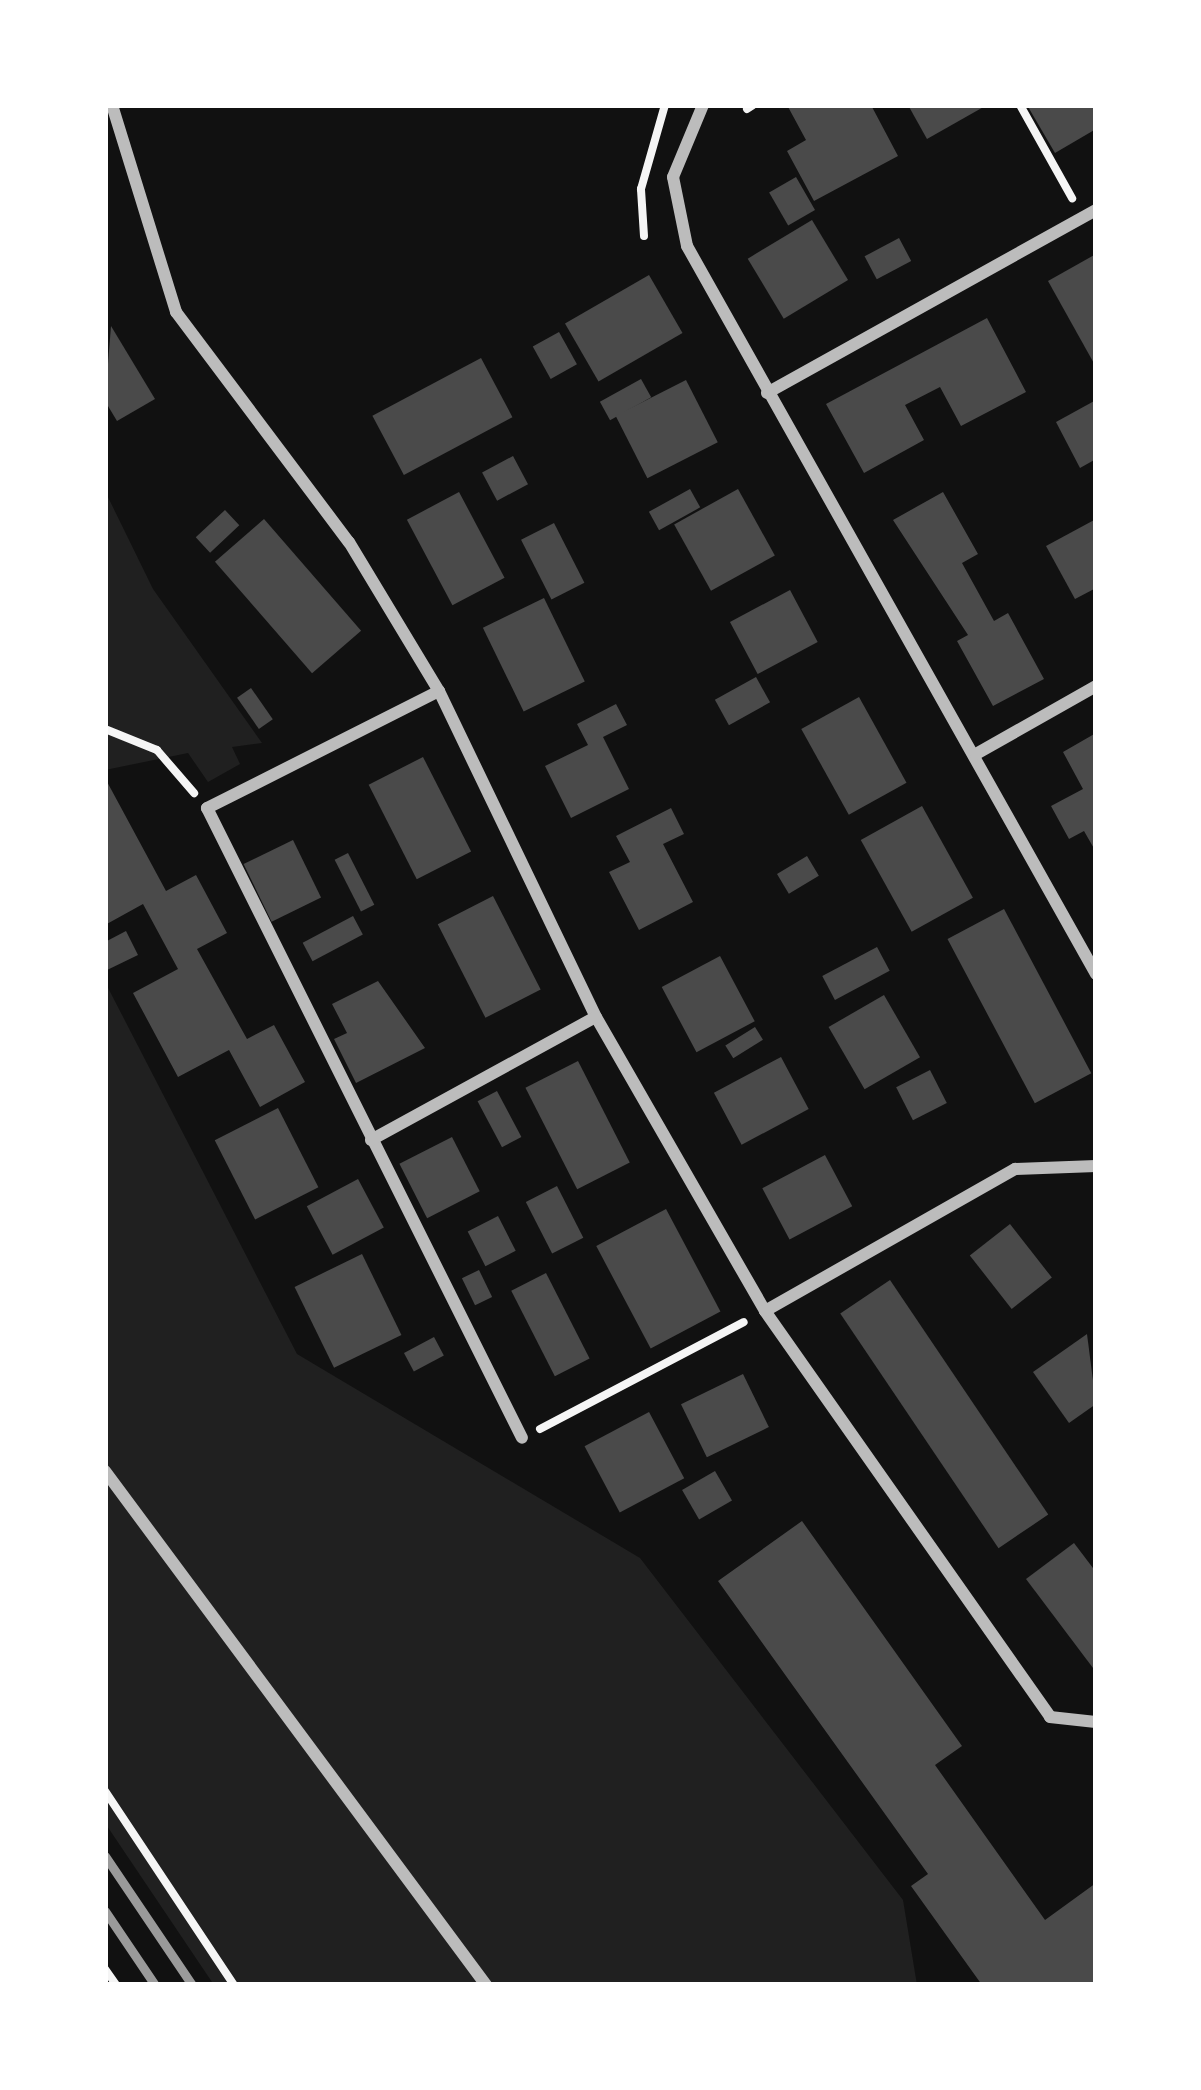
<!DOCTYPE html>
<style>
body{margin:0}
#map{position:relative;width:1201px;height:2090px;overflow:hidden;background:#111;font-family:Cabin,sans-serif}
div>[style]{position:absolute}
.green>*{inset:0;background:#202020}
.building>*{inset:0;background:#4a4a4a;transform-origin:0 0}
.path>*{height:8px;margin:-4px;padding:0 4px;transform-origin:4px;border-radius:4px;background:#f5f5f5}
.minor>*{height:12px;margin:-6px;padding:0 6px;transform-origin:6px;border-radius:6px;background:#bcbcbc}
.rail>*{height:9px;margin:-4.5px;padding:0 4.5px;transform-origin:4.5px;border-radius:4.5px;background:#9a9a9a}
span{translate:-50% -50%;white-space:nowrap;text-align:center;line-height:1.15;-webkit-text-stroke:12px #fff;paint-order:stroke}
.frame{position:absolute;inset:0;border:108px solid #fff;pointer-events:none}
</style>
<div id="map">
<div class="green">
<div style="clip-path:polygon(105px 491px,153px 589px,262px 743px,232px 747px,240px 764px,208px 782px,188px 753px,105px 770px)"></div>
<div style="clip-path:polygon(105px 982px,297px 1354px,640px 1558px,903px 1900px,917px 1985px,214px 1985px,105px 1823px)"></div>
</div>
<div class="building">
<div style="clip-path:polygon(787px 105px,871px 105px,898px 156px,814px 201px,787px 151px,806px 140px)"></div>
<div style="clip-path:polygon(908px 105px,987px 105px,927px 139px)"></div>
<div style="clip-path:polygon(1027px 105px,1096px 105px,1096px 129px,1055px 153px)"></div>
<div style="left:796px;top:177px;width:38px;height:31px;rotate:60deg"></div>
<div style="left:812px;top:220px;width:70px;height:75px;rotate:59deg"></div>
<div style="left:899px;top:238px;width:26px;height:39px;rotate:62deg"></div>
<div style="clip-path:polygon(1096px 254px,1096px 367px,1048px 281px)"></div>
<div style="left:649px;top:275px;width:67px;height:97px;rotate:60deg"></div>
<div style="clip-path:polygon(987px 318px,1026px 392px,961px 426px,940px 387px,905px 405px,924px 440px,864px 473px,826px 404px)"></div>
<div style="clip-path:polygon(111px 326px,155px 399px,117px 421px,105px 401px)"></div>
<div style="left:559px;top:332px;width:37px;height:30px;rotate:61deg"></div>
<div style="left:481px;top:358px;width:67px;height:123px;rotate:62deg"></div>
<div style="left:641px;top:379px;width:21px;height:47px;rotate:61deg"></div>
<div style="left:686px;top:380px;width:70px;height:79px;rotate:63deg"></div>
<div style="clip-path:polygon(1096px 400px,1096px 459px,1080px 468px,1056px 422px)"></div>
<div style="left:513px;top:456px;width:32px;height:35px;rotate:62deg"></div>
<div style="left:690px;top:489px;width:21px;height:47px;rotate:61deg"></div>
<div style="left:738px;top:489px;width:76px;height:73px;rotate:61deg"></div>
<div style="left:459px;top:492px;width:97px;height:59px;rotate:62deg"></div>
<div style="clip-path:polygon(943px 492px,978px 554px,962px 563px,994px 621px,1008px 613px,1044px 679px,993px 706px,957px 641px,968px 635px,893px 520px)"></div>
<div style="left:225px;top:510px;width:21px;height:40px;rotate:47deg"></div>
<div style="left:264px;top:519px;width:148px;height:65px;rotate:49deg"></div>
<div style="clip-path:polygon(1096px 519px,1096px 588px,1075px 599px,1046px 546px)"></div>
<div style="left:554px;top:523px;width:67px;height:37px;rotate:63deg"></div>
<div style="left:790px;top:590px;width:59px;height:68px;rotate:62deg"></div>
<div style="left:544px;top:598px;width:93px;height:68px;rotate:64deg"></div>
<div style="left:756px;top:677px;width:29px;height:47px;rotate:61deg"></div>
<div style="left:251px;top:688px;width:38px;height:17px;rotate:55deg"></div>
<div style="left:859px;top:697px;width:98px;height:66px;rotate:61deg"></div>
<div style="clip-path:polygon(616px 704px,627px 725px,603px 737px,629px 789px,571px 818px,545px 766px,588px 745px,577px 724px)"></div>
<div style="clip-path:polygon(1096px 733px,1096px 852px,1084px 831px,1069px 839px,1051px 806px,1083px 789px,1063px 752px)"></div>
<div style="left:423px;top:757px;width:106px;height:61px;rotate:63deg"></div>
<div style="clip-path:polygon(105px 778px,166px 891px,196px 875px,227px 933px,197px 949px,247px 1039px,274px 1025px,305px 1082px,260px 1107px,229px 1050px,178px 1077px,133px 993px,178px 969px,143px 904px,105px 925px)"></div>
<div style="left:922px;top:806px;width:105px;height:70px;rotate:61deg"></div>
<div style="clip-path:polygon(671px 808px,684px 834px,663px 844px,693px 902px,639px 930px,609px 872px,630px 862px,616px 836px)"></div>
<div style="left:293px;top:840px;width:64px;height:55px;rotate:64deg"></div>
<div style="left:348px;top:853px;width:58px;height:15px;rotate:63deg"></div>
<div style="left:807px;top:856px;width:23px;height:35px;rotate:59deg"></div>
<div style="left:493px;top:896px;width:105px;height:62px;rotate:63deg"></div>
<div style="left:1004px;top:909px;width:186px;height:64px;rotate:62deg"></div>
<div style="left:353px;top:916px;width:21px;height:57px;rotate:62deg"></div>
<div style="clip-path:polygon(126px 931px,138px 955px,105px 971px,105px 942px)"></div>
<div style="left:877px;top:947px;width:27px;height:62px;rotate:62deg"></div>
<div style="left:720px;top:956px;width:74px;height:66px;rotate:62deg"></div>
<div style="clip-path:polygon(378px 981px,425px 1048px,356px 1083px,334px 1039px,347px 1033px,332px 1004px)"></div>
<div style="left:884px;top:995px;width:72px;height:64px;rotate:60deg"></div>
<div style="left:755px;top:1027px;width:15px;height:35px;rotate:58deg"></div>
<div style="left:781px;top:1057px;width:59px;height:76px;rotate:62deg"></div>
<div style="left:578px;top:1061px;width:114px;height:59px;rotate:63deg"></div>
<div style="left:930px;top:1070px;width:37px;height:38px;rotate:63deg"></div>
<div style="left:497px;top:1091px;width:52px;height:22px;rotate:62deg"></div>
<div style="left:278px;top:1108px;width:89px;height:71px;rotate:63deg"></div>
<div style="left:452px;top:1137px;width:61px;height:59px;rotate:63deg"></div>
<div style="left:825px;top:1155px;width:58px;height:71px;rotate:62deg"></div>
<div style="left:358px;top:1179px;width:55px;height:58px;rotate:62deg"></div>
<div style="left:557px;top:1186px;width:58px;height:35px;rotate:63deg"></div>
<div style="left:666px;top:1209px;width:116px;height:79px;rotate:62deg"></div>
<div style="left:498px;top:1216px;width:39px;height:34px;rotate:63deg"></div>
<div style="left:1010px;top:1224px;width:68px;height:51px;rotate:52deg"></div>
<div style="left:362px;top:1254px;width:90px;height:75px;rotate:64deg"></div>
<div style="left:479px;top:1270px;width:30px;height:19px;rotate:64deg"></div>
<div style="left:546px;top:1273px;width:96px;height:39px;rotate:63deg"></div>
<div style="left:890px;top:1280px;width:283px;height:60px;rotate:56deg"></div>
<div style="clip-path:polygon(1087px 1334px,1096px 1404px,1069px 1423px,1033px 1372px)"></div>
<div style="left:434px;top:1337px;width:21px;height:34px;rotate:62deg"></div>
<div style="left:743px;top:1374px;width:59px;height:69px;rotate:64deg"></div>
<div style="left:649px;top:1412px;width:75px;height:73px;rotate:62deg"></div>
<div style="left:715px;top:1471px;width:34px;height:38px;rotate:60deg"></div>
<div style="clip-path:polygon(802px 1521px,962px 1746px,935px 1765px,1045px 1920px,1096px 1883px,1096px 1985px,982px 1985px,911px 1886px,928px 1874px,718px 1581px)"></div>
<div style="clip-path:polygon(1074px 1543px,1096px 1572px,1096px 1672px,1026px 1579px)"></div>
</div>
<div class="path">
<div style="left:1020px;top:105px;width:107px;rotate:60.8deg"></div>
<div style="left:747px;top:109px;width:7px;rotate:-34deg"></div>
<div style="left:644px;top:236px;width:47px;rotate:-93.7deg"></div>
<div style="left:641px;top:189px;width:87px;rotate:-74.1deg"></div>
<div style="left:105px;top:729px;width:56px;rotate:22deg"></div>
<div style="left:157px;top:750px;width:57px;rotate:49.3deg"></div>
<div style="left:540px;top:1429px;width:230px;rotate:-27.7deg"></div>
<div style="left:105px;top:1791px;width:233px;rotate:56.4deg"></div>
<div style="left:105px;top:1969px;width:19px;rotate:55deg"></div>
</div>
<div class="minor">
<div style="left:112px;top:105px;width:217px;rotate:72.8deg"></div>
<div style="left:176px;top:312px;width:288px;rotate:53.1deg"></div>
<div style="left:349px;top:542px;width:174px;rotate:58.9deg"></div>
<div style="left:439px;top:691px;width:362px;rotate:64.3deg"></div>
<div style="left:596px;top:1017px;width:339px;rotate:60.1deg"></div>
<div style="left:765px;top:1311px;width:496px;rotate:54.9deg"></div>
<div style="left:1050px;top:1717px;width:46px;rotate:6.2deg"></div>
<div style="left:703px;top:105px;width:78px;rotate:112.6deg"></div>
<div style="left:673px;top:177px;width:70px;rotate:78.5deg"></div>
<div style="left:687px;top:246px;width:835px;rotate:60.67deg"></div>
<div style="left:767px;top:393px;width:376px;rotate:-29.1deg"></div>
<div style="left:439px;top:691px;width:260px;rotate:153.2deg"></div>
<div style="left:207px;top:808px;width:704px;rotate:63.43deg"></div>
<div style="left:976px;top:754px;width:138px;rotate:-29.5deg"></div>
<div style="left:371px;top:1140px;width:256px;rotate:-28.7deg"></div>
<div style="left:765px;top:1311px;width:288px;rotate:-29.6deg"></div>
<div style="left:1015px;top:1169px;width:81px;rotate:-2.1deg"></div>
<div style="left:105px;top:1471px;width:640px;rotate:53.45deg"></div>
</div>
<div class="rail">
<div style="left:105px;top:1856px;width:156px;rotate:56deg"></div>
<div style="left:105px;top:1911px;width:89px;rotate:56deg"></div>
</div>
<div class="frame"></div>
</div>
